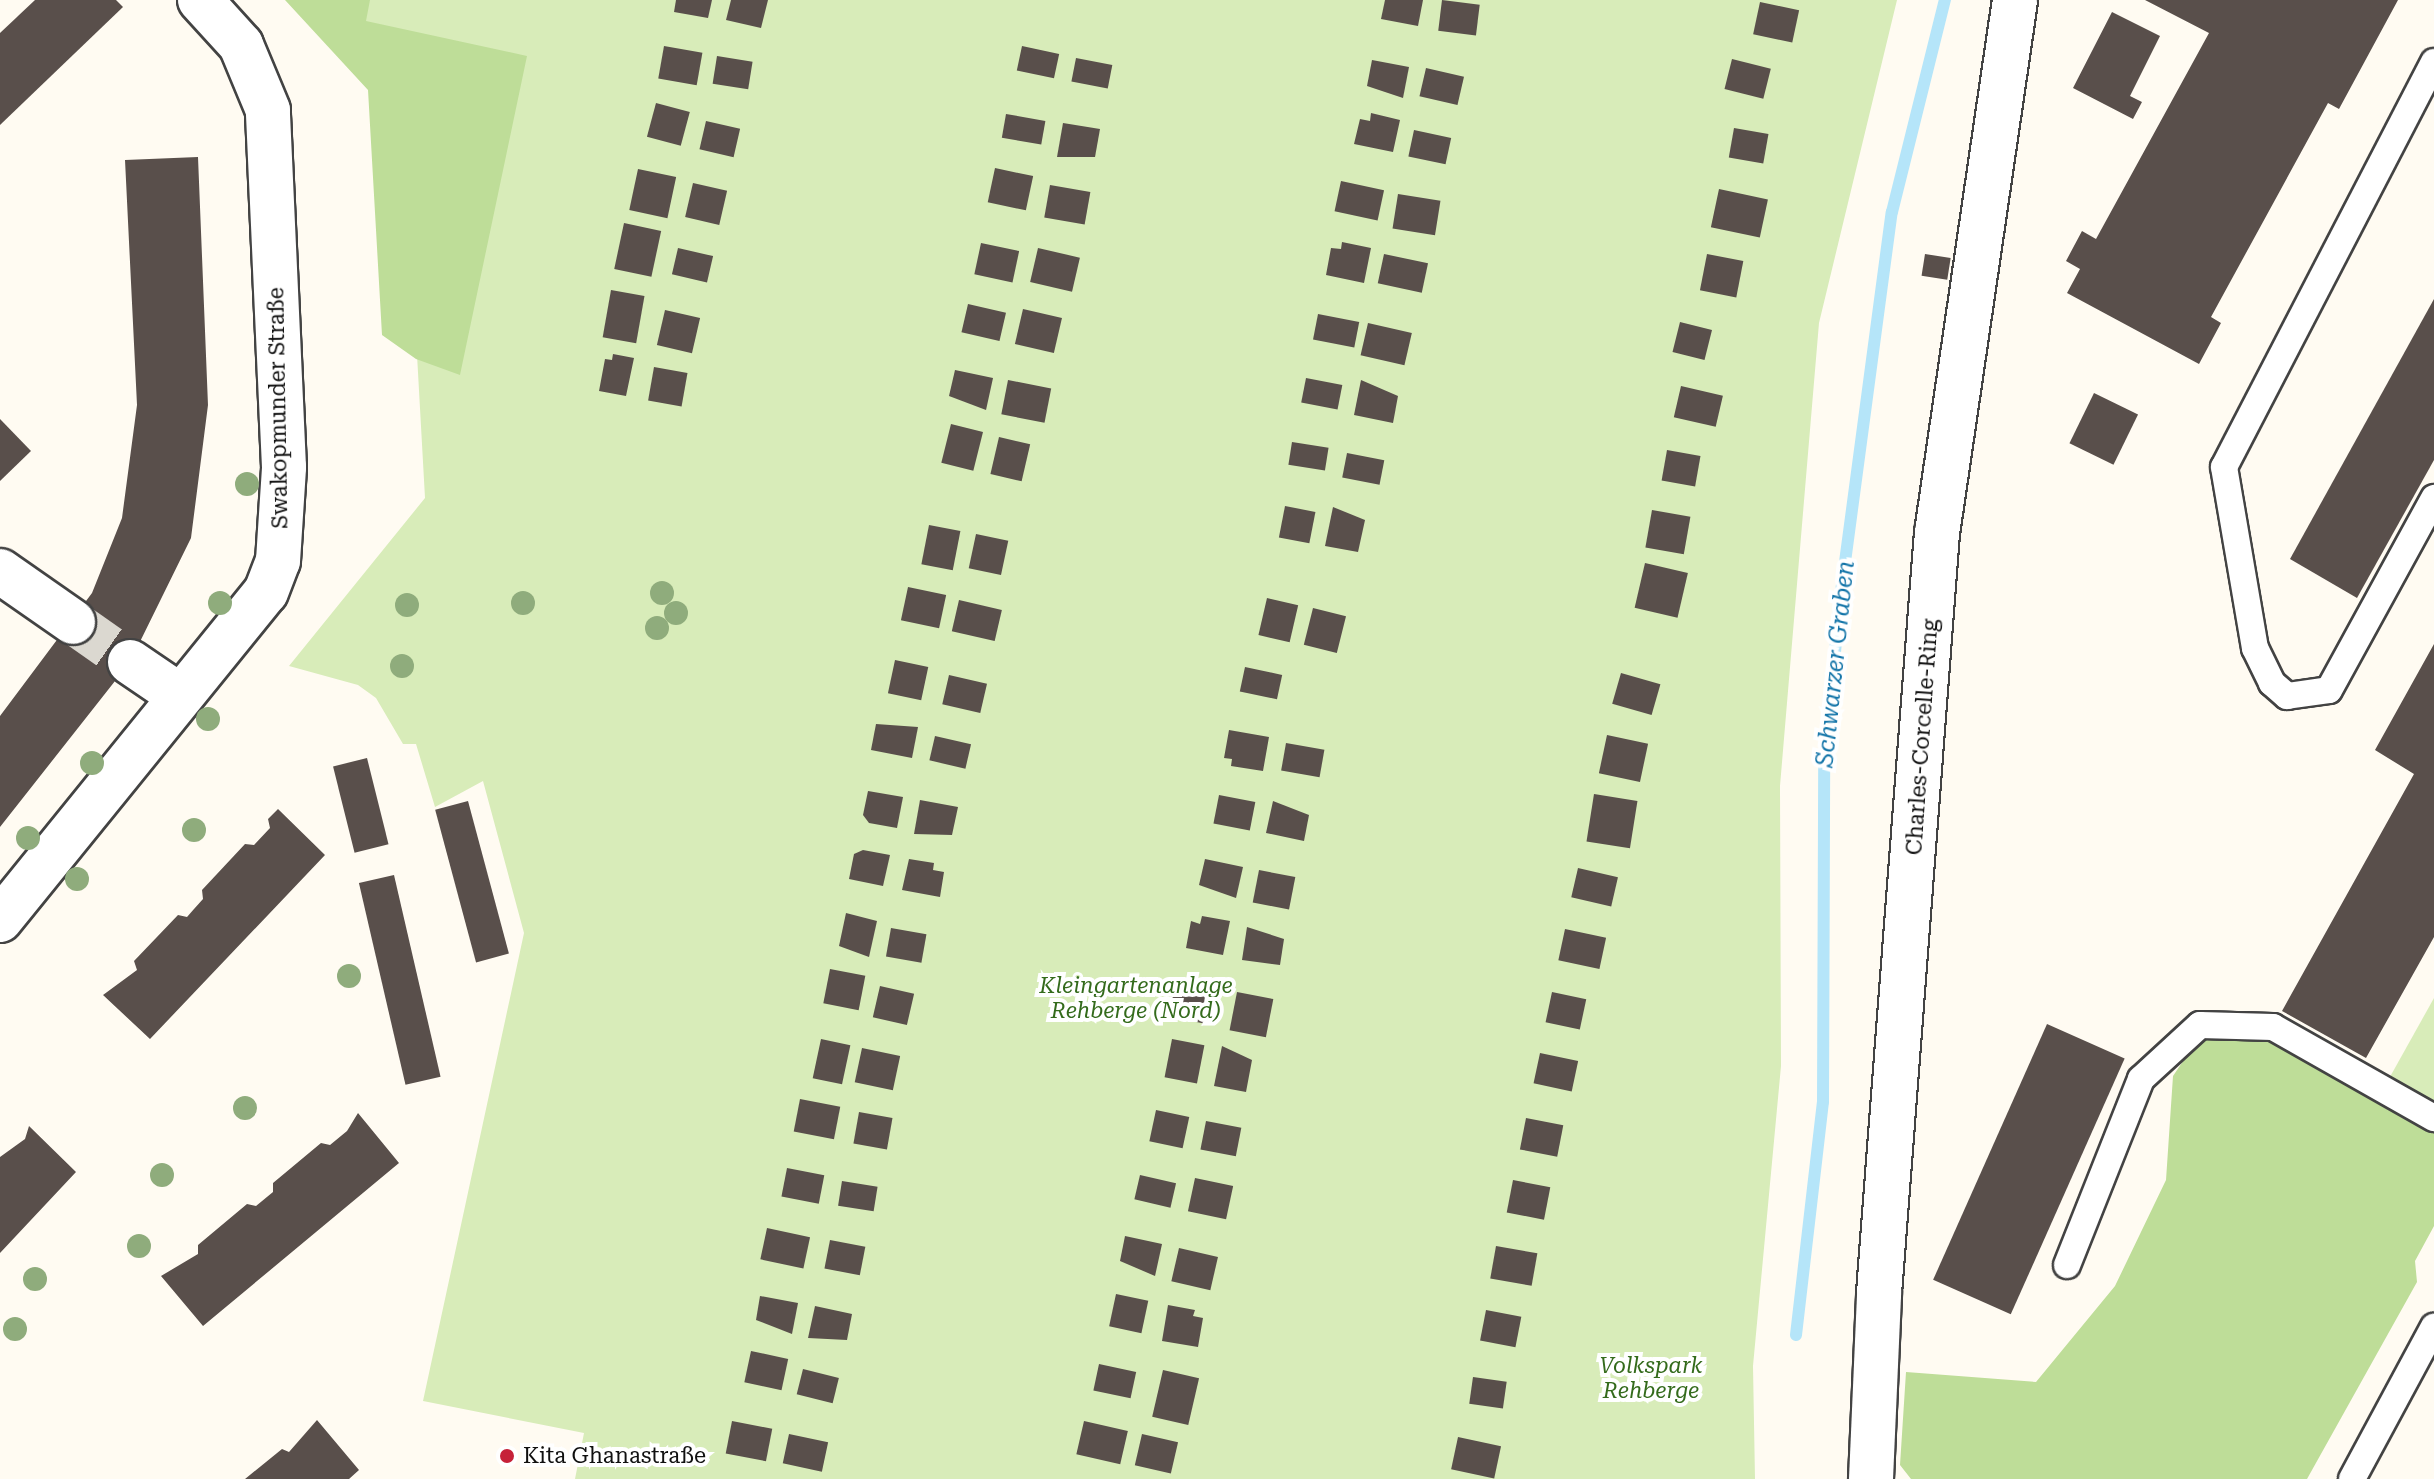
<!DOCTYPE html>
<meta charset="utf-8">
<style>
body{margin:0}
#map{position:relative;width:2434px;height:1479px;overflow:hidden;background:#fffbf2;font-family:"Roboto Serif",serif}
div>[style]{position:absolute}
.green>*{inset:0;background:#d8ecb9}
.forest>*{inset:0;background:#bedd98}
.stream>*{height:12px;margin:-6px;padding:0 6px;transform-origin:6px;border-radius:6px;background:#b5e5f9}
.building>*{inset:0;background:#594f4b;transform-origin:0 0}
.street-tunnel>*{height:44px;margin-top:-22px;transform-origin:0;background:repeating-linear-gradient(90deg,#dbd8d0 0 44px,transparent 0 66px)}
.roads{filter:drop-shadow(2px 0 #434343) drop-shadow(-2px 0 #434343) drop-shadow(0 2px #434343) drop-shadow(0 -2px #434343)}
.lane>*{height:26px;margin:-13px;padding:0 13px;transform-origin:13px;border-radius:13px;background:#fff}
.street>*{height:44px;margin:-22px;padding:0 22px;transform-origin:22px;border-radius:22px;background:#fff}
.trees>*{width:24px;height:24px;margin:-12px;border-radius:50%;background:#8fac7c}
.dots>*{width:22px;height:22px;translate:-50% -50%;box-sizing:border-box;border:4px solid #fff;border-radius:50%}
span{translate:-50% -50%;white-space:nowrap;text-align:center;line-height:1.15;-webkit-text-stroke:8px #fff;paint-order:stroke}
.street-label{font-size:22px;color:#101010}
.park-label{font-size:22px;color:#346b1c;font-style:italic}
.poi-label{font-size:22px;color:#101010}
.left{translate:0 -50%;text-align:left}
.water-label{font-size:24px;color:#1274a8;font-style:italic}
</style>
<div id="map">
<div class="green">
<div style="clip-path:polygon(316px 0,1897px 0,1819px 323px,1780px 786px,1781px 1066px,1753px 1366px,1755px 1479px,575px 1479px,584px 1433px,423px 1401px,524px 933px,483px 781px,435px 807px,416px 744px,403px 744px,376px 698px,358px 685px,289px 666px,425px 498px,402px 86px)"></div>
<div style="clip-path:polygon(2434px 998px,2434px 1111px,2386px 1084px)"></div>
</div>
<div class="forest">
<div style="clip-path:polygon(285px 0,370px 0,366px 21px,527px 56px,460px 375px,416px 359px,382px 335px,368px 90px)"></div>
<div style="clip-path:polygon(2270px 1032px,2434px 1123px,2434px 1226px,2415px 1261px,2417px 1282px,2307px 1479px,1911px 1479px,1900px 1465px,1906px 1372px,2036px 1382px,2115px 1286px,2166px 1180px,2173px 1076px,2202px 1033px)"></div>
</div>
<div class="stream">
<div style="left:1796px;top:1335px;width:235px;rotate:-83.4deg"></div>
<div style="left:1823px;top:1102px;width:338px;rotate:-89.8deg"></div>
<div style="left:1824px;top:764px;width:173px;rotate:-84.4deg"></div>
<div style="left:1841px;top:592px;width:383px;rotate:-82.4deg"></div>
<div style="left:1892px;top:212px;width:219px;rotate:-76deg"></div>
</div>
<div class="building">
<div style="clip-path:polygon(35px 0,116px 0,123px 7px,0 125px,0 33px)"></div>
<div style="clip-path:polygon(676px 0,712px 0,708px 18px,674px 12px)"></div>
<div style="clip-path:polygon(731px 0,768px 0,761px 28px,726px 20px)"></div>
<div style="clip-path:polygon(1385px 0,1423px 0,1418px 26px,1381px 19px)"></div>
<div style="left:1442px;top:0;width:38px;height:31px;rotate:7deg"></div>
<div style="clip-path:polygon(2145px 0,2398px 0,2339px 109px,2328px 103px,2211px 317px,2221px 323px,2199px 364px,2067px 293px,2080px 269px,2066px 261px,2082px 231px,2096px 239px,2209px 33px)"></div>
<div style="left:1760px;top:2px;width:40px;height:33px;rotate:12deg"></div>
<div style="clip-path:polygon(2112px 12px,2160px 36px,2130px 96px,2142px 102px,2133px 119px,2073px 88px)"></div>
<div style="left:664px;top:46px;width:39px;height:33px;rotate:10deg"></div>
<div style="left:1022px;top:46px;width:38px;height:25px;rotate:12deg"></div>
<div style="left:717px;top:56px;width:36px;height:28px;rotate:9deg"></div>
<div style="left:1076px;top:58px;width:37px;height:24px;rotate:11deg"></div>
<div style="left:1732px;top:59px;width:40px;height:31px;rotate:14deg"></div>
<div style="clip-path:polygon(1372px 60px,1409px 67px,1403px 98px,1367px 86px)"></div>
<div style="left:1426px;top:68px;width:39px;height:29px;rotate:13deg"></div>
<div style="left:656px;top:103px;width:35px;height:35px;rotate:15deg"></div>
<div style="clip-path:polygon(1371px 113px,1400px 120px,1393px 152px,1354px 144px,1360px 119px,1370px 121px)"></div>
<div style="left:1006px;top:114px;width:40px;height:24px;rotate:10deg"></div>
<div style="left:706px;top:121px;width:35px;height:29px;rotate:13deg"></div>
<div style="clip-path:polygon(1063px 123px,1100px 129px,1095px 157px,1057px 157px)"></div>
<div style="left:1734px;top:128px;width:35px;height:30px;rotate:10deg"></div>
<div style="left:1414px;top:130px;width:38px;height:27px;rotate:12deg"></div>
<div style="clip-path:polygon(198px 157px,208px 405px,191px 538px,130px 662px,0 827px,0 716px,92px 593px,122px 518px,137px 405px,125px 160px)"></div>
<div style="left:995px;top:168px;width:39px;height:35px;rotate:12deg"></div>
<div style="left:638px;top:169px;width:39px;height:42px;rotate:12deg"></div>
<div style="left:1341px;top:181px;width:44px;height:31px;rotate:12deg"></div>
<div style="left:693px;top:183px;width:35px;height:35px;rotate:13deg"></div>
<div style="left:1050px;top:185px;width:41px;height:33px;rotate:10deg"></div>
<div style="left:1719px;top:189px;width:50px;height:39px;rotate:12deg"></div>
<div style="left:1398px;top:194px;width:43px;height:35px;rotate:9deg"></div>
<div style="left:624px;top:223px;width:38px;height:47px;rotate:12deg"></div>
<div style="clip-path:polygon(1342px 242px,1371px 248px,1364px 283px,1326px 275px,1331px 248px,1341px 249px)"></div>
<div style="left:981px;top:243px;width:39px;height:32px;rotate:12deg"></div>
<div style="left:678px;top:248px;width:36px;height:27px;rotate:13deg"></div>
<div style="left:1038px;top:248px;width:43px;height:35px;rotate:13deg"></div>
<div style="left:1384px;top:254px;width:45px;height:30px;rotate:12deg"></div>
<div style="left:1707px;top:254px;width:37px;height:37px;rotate:11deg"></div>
<div style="left:1925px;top:254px;width:26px;height:22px;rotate:9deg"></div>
<div style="left:611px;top:290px;width:34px;height:48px;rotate:10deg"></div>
<div style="clip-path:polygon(2434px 299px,2434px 460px,2357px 598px,2290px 559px)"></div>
<div style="left:968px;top:304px;width:39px;height:29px;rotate:13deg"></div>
<div style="left:1023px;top:309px;width:40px;height:36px;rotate:13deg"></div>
<div style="left:665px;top:310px;width:36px;height:36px;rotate:13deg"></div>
<div style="left:1318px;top:314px;width:42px;height:26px;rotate:11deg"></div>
<div style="left:1680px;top:322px;width:33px;height:31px;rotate:14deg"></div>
<div style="left:1368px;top:323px;width:45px;height:33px;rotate:13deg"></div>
<div style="clip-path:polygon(613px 354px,634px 358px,626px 396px,599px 391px,605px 359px,612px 360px)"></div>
<div style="left:654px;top:367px;width:34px;height:34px;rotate:10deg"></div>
<div style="clip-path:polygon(955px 370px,993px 378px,986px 410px,949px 396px)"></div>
<div style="left:1306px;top:378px;width:37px;height:25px;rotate:11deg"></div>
<div style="left:1008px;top:380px;width:44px;height:35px;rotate:11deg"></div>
<div style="clip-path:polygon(1361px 380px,1398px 396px,1393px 423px,1354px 415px)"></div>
<div style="left:1681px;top:386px;width:43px;height:32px;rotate:13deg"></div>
<div style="left:2094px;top:393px;width:49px;height:56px;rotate:26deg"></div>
<div style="clip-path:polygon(0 419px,31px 451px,0 481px)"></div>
<div style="left:951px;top:424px;width:33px;height:40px;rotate:14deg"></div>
<div style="left:999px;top:437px;width:32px;height:38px;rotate:13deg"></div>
<div style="left:1292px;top:442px;width:37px;height:23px;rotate:9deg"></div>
<div style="left:1667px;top:450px;width:34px;height:31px;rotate:10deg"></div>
<div style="left:1347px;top:453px;width:38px;height:25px;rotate:11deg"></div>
<div style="left:1285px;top:506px;width:31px;height:32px;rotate:11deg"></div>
<div style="clip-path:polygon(1333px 507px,1365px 520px,1358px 552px,1325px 546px)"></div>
<div style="left:1652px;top:510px;width:39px;height:38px;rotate:10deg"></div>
<div style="left:929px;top:525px;width:32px;height:40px;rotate:11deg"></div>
<div style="left:976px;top:534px;width:33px;height:35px;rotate:12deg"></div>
<div style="left:1645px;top:563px;width:44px;height:46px;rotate:13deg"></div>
<div style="left:908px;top:587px;width:39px;height:34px;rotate:12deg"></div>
<div style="left:1267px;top:598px;width:32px;height:38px;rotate:13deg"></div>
<div style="left:959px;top:600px;width:44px;height:32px;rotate:13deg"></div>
<div style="left:1313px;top:608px;width:34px;height:38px;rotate:14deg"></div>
<div style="clip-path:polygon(2434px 644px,2434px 937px,2366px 1058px,2282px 1011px,2414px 774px,2375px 750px)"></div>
<div style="left:895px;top:660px;width:34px;height:34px;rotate:12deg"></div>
<div style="left:1245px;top:667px;width:38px;height:25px;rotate:12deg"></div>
<div style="left:1621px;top:673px;width:41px;height:32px;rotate:16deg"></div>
<div style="left:949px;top:675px;width:39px;height:30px;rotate:13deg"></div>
<div style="clip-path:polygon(876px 724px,918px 727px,912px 758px,871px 750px)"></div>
<div style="clip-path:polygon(1229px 730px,1269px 737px,1263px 771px,1231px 766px,1232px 759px,1224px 758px)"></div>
<div style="left:1607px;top:735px;width:42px;height:39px;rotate:12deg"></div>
<div style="left:935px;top:736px;width:37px;height:25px;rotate:13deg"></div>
<div style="left:1286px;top:743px;width:39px;height:28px;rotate:10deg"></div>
<div style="left:367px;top:758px;width:89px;height:35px;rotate:76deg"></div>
<div style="clip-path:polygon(868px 791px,903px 797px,897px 828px,869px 823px,863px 815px)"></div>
<div style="left:1594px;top:794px;width:44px;height:48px;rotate:9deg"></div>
<div style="left:1219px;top:795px;width:37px;height:29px;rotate:11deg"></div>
<div style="clip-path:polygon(920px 800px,958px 807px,952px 835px,914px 834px)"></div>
<div style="left:468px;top:801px;width:158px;height:34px;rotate:75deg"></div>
<div style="clip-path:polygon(1273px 801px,1309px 815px,1304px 841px,1266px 833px)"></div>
<div style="clip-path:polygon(278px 809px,325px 855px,150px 1039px,103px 995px,137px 970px,134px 961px,178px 915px,187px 917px,194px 909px,203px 899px,202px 890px,245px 844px,254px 845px,270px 828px,268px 819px)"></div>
<div style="clip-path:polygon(863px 850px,890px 855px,883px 886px,849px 879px,854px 854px)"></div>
<div style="clip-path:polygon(909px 859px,934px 863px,933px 870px,944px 872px,940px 897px,902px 890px)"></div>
<div style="clip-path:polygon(1205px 859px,1243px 867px,1236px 898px,1199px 885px)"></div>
<div style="left:1578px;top:868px;width:41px;height:30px;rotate:13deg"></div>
<div style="left:1259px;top:870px;width:37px;height:33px;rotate:11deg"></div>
<div style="left:394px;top:875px;width:207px;height:36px;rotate:77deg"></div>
<div style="clip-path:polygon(846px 913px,877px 921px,869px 957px,839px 946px)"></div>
<div style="clip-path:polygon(1202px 916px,1230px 921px,1223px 955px,1186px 948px,1191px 921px,1200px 924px)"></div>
<div style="clip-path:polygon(1247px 927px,1284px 939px,1280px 965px,1242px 960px)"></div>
<div style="left:891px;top:928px;width:36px;height:29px;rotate:10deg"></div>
<div style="left:1565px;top:929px;width:42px;height:32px;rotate:12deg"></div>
<div style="left:830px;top:969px;width:36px;height:35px;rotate:11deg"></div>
<div style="left:1174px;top:983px;width:44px;height:34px;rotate:11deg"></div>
<div style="left:880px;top:986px;width:35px;height:32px;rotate:13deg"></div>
<div style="left:1237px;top:992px;width:37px;height:39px;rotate:11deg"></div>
<div style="left:1552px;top:992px;width:35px;height:31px;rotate:12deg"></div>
<div style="left:2047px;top:1024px;width:85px;height:280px;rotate:24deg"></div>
<div style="left:821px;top:1039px;width:30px;height:40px;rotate:12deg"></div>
<div style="left:1172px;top:1039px;width:33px;height:39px;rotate:11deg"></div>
<div style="clip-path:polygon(1222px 1046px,1252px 1060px,1246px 1092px,1214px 1086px)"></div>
<div style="left:862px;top:1048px;width:39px;height:35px;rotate:12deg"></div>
<div style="left:1540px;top:1053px;width:39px;height:31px;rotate:12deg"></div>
<div style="left:800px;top:1099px;width:41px;height:33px;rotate:11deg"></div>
<div style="left:1156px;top:1110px;width:34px;height:32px;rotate:12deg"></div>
<div style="left:859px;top:1112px;width:34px;height:32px;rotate:10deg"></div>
<div style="clip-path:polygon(358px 1113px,399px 1163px,203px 1326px,161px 1276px,198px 1254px,198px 1245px,247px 1204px,256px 1206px,273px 1192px,273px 1183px,321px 1143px,330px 1145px,347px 1131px)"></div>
<div style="left:1526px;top:1118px;width:38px;height:32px;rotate:11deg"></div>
<div style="left:1206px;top:1121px;width:36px;height:29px;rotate:11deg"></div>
<div style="clip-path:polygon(29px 1126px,76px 1172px,0 1253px,0 1157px,25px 1139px)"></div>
<div style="left:787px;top:1168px;width:38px;height:29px;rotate:11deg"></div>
<div style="left:1140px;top:1175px;width:37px;height:25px;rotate:13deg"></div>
<div style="left:1195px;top:1178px;width:39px;height:34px;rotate:12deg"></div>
<div style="left:1513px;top:1180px;width:38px;height:33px;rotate:11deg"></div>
<div style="left:842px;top:1181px;width:36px;height:25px;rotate:9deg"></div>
<div style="left:767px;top:1228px;width:44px;height:32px;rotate:12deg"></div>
<div style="clip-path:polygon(1125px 1236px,1162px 1244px,1155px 1276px,1120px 1261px)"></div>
<div style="left:830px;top:1240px;width:36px;height:29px;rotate:11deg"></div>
<div style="left:1496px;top:1246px;width:42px;height:33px;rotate:10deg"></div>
<div style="left:1179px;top:1248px;width:40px;height:34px;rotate:13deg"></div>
<div style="left:1116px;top:1294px;width:33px;height:33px;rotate:12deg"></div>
<div style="clip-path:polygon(760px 1296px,798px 1303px,792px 1334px,756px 1320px)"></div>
<div style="clip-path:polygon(1168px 1305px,1195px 1310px,1193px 1316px,1203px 1318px,1198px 1347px,1162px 1341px)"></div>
<div style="clip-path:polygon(815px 1306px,852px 1314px,847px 1340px,808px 1338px)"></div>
<div style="left:1486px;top:1310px;width:36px;height:31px;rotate:11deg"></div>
<div style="left:751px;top:1351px;width:38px;height:32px;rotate:12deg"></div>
<div style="left:1099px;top:1364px;width:38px;height:27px;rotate:12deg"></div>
<div style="left:803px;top:1369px;width:37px;height:26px;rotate:14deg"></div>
<div style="left:1163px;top:1370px;width:37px;height:48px;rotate:13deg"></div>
<div style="left:1473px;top:1377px;width:34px;height:27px;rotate:8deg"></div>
<div style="clip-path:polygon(317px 1420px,359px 1470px,349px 1479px,245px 1479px,282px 1449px,289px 1452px)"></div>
<div style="left:732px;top:1421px;width:41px;height:33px;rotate:11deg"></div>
<div style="left:1084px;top:1421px;width:45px;height:34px;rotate:13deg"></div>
<div style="left:789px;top:1434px;width:40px;height:30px;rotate:12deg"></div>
<div style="left:1142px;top:1434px;width:37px;height:32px;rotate:13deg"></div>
<div style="left:1458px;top:1437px;width:44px;height:33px;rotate:12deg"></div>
</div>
<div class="street-tunnel">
<div style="left:73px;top:622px;width:70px;rotate:35.1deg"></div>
</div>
<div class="roads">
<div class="lane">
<div style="left:2434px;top:62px;width:456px;rotate:117.4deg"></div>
<div style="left:2224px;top:467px;width:184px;rotate:80.3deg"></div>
<div style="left:2255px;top:648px;width:39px;rotate:64deg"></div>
<div style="left:2272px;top:683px;width:20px;rotate:41deg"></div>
<div style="left:2287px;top:696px;width:42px;rotate:-8.1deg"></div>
<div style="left:2329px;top:690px;width:219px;rotate:-61.3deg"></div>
<div style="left:2067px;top:1265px;width:200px;rotate:-68.3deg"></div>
<div style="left:2141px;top:1079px;width:80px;rotate:-42.5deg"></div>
<div style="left:2200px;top:1025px;width:73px;rotate:1.6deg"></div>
<div style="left:2273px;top:1027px;width:185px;rotate:29.5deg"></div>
<div style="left:2352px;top:1479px;width:173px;rotate:-61.7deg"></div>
</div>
<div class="street">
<div style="left:0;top:571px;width:89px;rotate:34.9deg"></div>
<div style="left:130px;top:662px;width:60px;rotate:34.2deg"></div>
<div style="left:0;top:920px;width:422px;rotate:-51deg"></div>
<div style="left:266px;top:592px;width:33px;rotate:-69deg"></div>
<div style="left:278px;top:561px;width:94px;rotate:-86.3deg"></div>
<div style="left:284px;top:467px;width:357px;rotate:-92.6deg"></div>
<div style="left:268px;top:110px;width:70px;rotate:-112.6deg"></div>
<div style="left:241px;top:45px;width:61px;rotate:-132.3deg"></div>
<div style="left:1871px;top:1479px;width:186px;rotate:-87.5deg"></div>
<div style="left:1879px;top:1293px;width:762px;rotate:-85.64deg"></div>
<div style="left:1937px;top:533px;width:539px;rotate:-81.67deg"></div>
</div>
</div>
<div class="trees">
<div style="left:247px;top:484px"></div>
<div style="left:662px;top:593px"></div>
<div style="left:220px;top:603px"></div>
<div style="left:523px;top:603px"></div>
<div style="left:407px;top:605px"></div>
<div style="left:676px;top:613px"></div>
<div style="left:657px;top:628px"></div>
<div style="left:402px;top:666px"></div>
<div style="left:208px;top:719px"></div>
<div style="left:92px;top:763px"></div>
<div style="left:194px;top:830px"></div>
<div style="left:28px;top:838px"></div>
<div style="left:77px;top:879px"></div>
<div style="left:349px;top:976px"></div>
<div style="left:245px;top:1108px"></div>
<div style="left:162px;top:1175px"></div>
<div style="left:139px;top:1246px"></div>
<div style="left:35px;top:1279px"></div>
<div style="left:15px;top:1329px"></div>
</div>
<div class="dots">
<div style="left:507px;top:1456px;background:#c62138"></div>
</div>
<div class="street-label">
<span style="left:278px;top:408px;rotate:-91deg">Swakopmunder Straße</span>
<span style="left:1922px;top:737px;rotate:-86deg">Charles-Corcelle-Ring</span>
</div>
<div class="park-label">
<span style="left:1136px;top:998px">Kleingartenanlage<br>Rehberge (Nord)</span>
<span style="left:1651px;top:1378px">Volkspark<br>Rehberge</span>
</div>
<div class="poi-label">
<span class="left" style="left:523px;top:1456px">Kita Ghanastraße</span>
</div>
<div class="water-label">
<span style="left:1836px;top:664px;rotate:-84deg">Schwarzer Graben</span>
</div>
</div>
